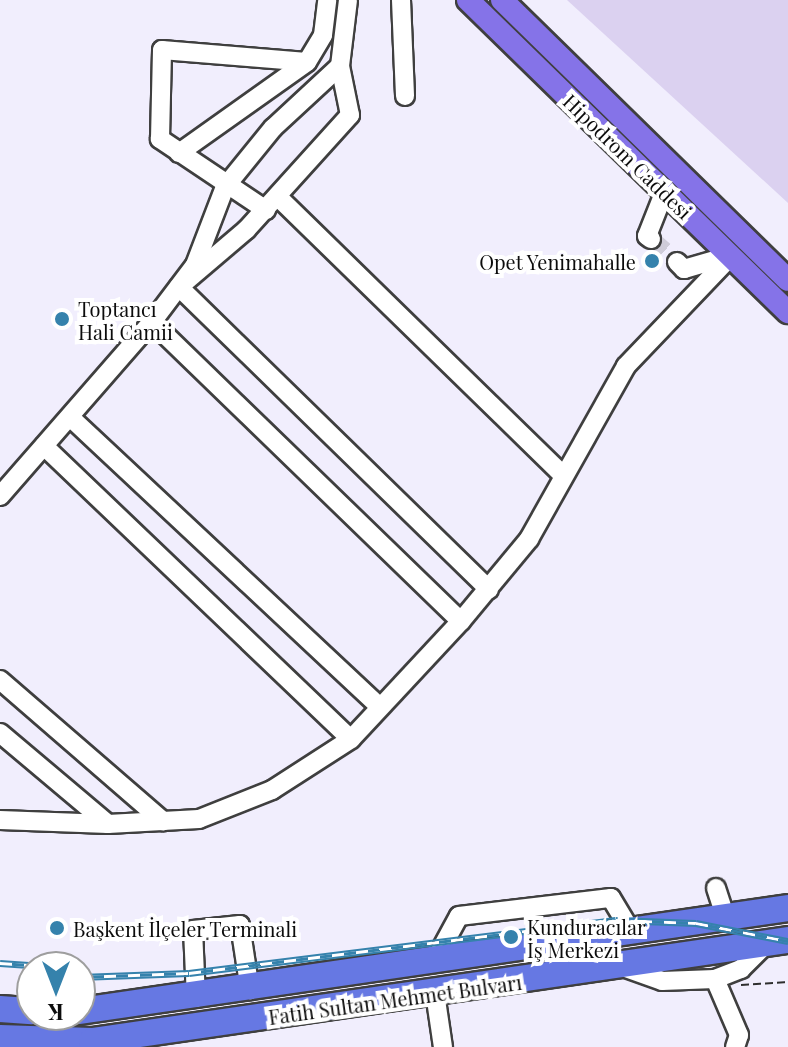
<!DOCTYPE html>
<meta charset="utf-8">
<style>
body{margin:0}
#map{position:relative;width:788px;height:1047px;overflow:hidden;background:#f1eefd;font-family:"Playfair Display",serif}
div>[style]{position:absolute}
.farmland>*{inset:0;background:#dbd1f0}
.minor-tunnel>*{height:18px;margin-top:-9px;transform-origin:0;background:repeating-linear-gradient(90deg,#cfccd9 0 18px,transparent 0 27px)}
.path>*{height:2px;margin-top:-1px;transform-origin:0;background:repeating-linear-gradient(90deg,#2e2e2e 0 8px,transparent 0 12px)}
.roads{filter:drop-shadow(2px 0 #3f3f3f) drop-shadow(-2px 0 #3f3f3f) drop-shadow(0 2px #3f3f3f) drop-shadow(0 -2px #3f3f3f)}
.minor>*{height:18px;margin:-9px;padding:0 9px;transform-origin:9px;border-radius:9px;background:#fff}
.major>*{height:22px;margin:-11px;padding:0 11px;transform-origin:11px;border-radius:11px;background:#8573e8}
.highway>*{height:26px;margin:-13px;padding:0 13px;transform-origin:13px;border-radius:13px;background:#6678e3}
.rail>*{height:7px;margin-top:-3.5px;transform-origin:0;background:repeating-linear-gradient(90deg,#fff 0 12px,#3582ac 0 24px);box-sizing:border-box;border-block:2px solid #3582ac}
.dots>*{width:22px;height:22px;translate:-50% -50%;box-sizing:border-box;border:4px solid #fff;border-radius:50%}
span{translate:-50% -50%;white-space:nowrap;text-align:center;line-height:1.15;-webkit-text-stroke:8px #fff;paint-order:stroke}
.street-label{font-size:20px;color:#0c0c0c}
.poi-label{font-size:20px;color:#0c0c0c}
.right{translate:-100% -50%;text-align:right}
.left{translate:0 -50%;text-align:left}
.north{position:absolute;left:16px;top:951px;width:80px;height:80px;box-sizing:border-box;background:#fff;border:2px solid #9e9e9e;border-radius:50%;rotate:180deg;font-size:22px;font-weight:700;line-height:32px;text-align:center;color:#0c0c0c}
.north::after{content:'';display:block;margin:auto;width:28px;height:36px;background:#3582ac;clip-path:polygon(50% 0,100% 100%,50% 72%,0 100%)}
</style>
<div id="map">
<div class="farmland">
<div style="clip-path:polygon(567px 0,788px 0,788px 203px)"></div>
</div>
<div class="minor-tunnel">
<div style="left:651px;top:239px;width:35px;rotate:41deg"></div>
</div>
<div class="path">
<div style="left:741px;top:985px;width:47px;rotate:-3.7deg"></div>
</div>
<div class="roads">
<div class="minor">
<div style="left:401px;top:0;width:96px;rotate:87.6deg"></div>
<div style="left:340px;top:66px;width:50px;rotate:78.5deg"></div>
<div style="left:350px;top:115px;width:155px;rotate:132.1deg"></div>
<div style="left:246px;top:230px;width:88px;rotate:139.6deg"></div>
<div style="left:179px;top:287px;width:433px;rotate:44.3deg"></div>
<div style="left:179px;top:153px;width:157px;rotate:-35.4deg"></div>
<div style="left:307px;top:62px;width:31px;rotate:-59deg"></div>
<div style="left:323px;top:35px;width:35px;rotate:-83deg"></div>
<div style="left:278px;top:197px;width:398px;rotate:44.3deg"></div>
<div style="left:266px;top:210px;width:128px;rotate:-146.2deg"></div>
<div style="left:160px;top:139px;width:89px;rotate:-88.7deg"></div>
<div style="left:162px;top:50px;width:145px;rotate:4.7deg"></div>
<div style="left:651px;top:239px;width:5px;rotate:-143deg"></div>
<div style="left:647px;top:236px;width:46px;rotate:-68.4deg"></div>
<div style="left:677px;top:262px;width:10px;rotate:45deg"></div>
<div style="left:684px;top:269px;width:47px;rotate:-16.1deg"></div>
<div style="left:152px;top:322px;width:430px;rotate:44.1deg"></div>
<div style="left:70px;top:417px;width:424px;rotate:43.1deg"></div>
<div style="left:44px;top:446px;width:424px;rotate:43.7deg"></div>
<div style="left:0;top:496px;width:231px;rotate:-48.9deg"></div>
<div style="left:152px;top:322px;width:71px;rotate:-53deg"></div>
<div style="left:195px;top:265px;width:84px;rotate:-69deg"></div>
<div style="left:225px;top:187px;width:76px;rotate:-50.9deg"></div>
<div style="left:273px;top:128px;width:91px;rotate:-42.8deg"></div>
<div style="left:340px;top:66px;width:66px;rotate:-83.1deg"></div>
<div style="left:0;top:680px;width:216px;rotate:40.9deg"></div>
<div style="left:0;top:733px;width:141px;rotate:40.1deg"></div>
<div style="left:0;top:820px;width:108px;rotate:2.1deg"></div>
<div style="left:108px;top:824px;width:91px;rotate:-3.1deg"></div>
<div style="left:199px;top:819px;width:79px;rotate:-21.7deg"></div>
<div style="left:272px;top:790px;width:94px;rotate:-32.8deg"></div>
<div style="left:351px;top:739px;width:161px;rotate:-47deg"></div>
<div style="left:461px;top:621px;width:107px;rotate:-50.3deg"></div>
<div style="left:529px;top:539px;width:198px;rotate:-60.7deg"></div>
<div style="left:626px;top:366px;width:152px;rotate:-46.3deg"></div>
<div style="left:716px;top:888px;width:29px;rotate:72deg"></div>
<div style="left:434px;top:962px;width:52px;rotate:-61.5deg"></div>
<div style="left:459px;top:916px;width:153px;rotate:-6.8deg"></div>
<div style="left:611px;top:898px;width:35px;rotate:59deg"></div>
<div style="left:623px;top:967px;width:41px;rotate:19.7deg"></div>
<div style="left:662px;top:981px;width:53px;rotate:-2.2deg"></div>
<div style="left:715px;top:979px;width:28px;rotate:-21deg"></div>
<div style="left:741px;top:969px;width:37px;rotate:-45deg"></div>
<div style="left:715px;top:979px;width:61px;rotate:66.8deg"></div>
<div style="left:739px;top:1035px;width:13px;rotate:108deg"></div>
<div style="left:435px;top:993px;width:55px;rotate:81.6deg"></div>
<div style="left:196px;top:998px;width:68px;rotate:-92.5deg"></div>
<div style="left:193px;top:930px;width:47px;rotate:-6.1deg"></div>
<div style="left:240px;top:925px;width:66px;rotate:81.3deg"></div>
</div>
<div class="major">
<div style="left:468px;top:0;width:447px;rotate:44.3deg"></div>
<div style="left:502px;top:0;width:400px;rotate:44.4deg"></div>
</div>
<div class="highway">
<div style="left:0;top:1009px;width:32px;rotate:4deg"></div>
<div style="left:80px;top:1011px;width:715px;rotate:-8.28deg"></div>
<div style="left:0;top:1038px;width:92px;rotate:1.9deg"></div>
<div style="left:92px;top:1041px;width:703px;rotate:-8.26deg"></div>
</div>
</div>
<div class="rail">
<div style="left:0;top:963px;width:58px;rotate:3.9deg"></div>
<div style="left:80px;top:977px;width:109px;rotate:-2.1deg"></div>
<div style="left:189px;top:973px;width:430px;rotate:-7.1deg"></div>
<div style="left:616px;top:920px;width:80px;rotate:2.1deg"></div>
<div style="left:696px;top:923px;width:94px;rotate:11.1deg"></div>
</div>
<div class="dots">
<div style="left:652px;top:261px;background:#3582ac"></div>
<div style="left:62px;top:319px;background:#3582ac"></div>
<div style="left:57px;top:928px;background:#3582ac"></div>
<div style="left:511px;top:937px;background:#3582ac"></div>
</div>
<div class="street-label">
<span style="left:628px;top:156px;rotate:44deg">Hipodrom Caddesi</span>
<span style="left:395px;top:999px;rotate:-8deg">Fatih Sultan Mehmet Bulvarı</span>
</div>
<div class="poi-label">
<span class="right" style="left:636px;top:261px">Opet Yenimahalle</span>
<span class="left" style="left:78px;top:320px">Toptancı<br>Hali Camii</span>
<span class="left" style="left:527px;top:938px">Kunduracılar<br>İş Merkezi</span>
<span class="left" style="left:73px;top:928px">Başkent İlçeler Terminali</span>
</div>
<div class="north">K</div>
</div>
